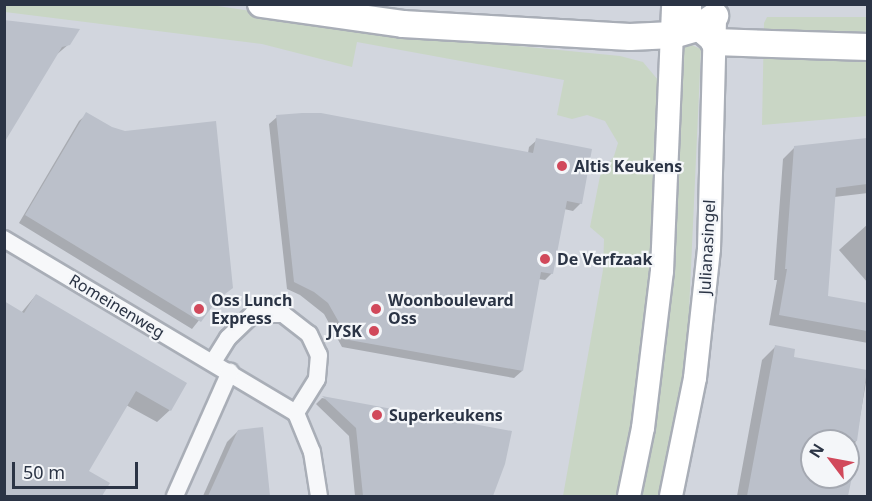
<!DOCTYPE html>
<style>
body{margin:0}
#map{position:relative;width:872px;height:501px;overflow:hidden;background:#e4e7ec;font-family:"Noto Sans",sans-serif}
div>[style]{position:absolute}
.built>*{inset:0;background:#d2d6de}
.green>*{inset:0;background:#c9d6c5}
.shadow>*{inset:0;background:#0003}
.building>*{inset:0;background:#bbc0ca}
.roads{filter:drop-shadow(2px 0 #a9aeb7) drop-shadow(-2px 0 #a9aeb7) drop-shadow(0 2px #a9aeb7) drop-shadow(0 -2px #a9aeb7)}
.minor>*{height:16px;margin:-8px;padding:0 8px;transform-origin:8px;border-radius:8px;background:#f7f8fa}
.secondary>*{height:22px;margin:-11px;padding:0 11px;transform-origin:11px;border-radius:11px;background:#fff}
.primary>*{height:26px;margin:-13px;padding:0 13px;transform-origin:13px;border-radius:13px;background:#fff}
.dots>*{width:16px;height:16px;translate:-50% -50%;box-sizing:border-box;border:3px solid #f4f6f9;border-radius:50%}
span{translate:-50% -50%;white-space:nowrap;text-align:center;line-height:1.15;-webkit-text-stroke:4.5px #f4f6f9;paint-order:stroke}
.poi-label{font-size:16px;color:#2b3445;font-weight:700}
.left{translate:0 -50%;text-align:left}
.right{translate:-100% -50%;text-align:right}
.street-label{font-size:16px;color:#2b3445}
.frame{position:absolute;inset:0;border:6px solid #2b3445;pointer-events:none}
.north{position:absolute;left:800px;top:429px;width:60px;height:60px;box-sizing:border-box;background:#f4f6f9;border:2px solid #a4a8b1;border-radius:50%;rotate:302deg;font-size:16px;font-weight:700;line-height:24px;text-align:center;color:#2b3445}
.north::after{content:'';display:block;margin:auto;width:21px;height:27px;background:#d1495b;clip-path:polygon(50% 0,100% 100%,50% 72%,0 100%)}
.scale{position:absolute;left:12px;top:462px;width:126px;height:27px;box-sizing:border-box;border:3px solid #2b3445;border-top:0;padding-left:8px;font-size:18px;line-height:21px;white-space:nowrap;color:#2b3445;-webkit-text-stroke:4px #f4f6f9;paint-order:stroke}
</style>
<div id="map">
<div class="built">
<div style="clip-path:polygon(evenodd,4px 5px,867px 5px,867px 496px,5px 496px,4px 5px,812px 441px,848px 441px,848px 477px,812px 477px,812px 441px)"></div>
</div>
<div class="green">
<div style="clip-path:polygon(5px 4px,211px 5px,417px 36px,620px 56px,643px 62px,658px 80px,654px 250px,638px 397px,619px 496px,563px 496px,603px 270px,604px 239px,590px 227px,600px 176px,614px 156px,618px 143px,605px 121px,587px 115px,572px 119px,557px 115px,564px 80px,357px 42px,352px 67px,262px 44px,5px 12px)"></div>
<div style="clip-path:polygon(767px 17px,867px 17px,867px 116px,762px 125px,764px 23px)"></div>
<div style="clip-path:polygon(682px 41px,701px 49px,686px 377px,659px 496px,640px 496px,673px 277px)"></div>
</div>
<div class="shadow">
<div style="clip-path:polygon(4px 21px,69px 44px,55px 56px)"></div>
<div style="clip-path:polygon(87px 114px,232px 287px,212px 304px,192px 329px,19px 223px,79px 121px)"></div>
<div style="clip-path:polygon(277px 117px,528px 153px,529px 147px,537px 140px,581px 203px,573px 211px,564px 209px,552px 273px,545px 280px,538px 279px,522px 371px,514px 378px,342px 347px,324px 314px,300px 295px,287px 289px,269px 124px)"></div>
<div style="clip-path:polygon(868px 140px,868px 193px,834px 197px,826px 297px,868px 304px,868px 343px,769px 325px,777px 280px,774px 280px,783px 159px,794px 148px)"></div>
<div style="clip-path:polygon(868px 224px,868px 283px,839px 250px)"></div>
<div style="clip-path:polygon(36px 295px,170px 410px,157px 422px,126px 405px,87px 471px,108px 484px,101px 496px,4px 496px,4px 303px,21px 313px)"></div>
<div style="clip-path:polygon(evenodd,775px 347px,792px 358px,868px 371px,846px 496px,737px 496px,762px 360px,775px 347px,812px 441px,848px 441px,848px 477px,812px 477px,812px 441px)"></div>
<div style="clip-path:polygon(322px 398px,510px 432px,504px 463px,491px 496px,355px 496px,349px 436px,316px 404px)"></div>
<div style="clip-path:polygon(262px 429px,268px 496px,203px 496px,227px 442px,238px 431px)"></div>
</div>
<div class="building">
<div style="clip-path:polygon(4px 20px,80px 29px,70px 45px,62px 47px,4px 143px)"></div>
<div style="clip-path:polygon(86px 112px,112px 127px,125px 131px,216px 121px,233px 288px,217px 300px,201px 322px,25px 215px)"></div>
<div style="clip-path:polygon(302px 113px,321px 113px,533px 153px,536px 138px,592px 149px,582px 204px,567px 201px,553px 274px,541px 272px,523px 371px,349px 340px,328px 303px,314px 292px,294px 282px,276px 115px)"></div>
<div style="clip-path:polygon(867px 138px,867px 184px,836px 188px,828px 296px,867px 303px,867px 331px,779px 315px,787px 269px,785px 269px,794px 146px)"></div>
<div style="clip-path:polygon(36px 294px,187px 383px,171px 411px,136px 391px,89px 471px,110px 483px,102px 496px,4px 496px,4px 301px,24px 313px)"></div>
<div style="clip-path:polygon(775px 345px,795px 349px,794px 357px,867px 370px,857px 441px,812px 441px,812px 477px,852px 477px,848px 496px,747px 496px)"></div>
<div style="clip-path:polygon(322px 396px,512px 431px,505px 464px,493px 496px,363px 496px,356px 428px)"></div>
<div style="clip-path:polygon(263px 427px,270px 496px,208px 496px,238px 430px)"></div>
</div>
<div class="roads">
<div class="minor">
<div style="left:4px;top:239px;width:340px;rotate:30.8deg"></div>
<div style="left:296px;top:413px;width:42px;rotate:67.7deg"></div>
<div style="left:312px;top:452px;width:45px;rotate:81deg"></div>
<div style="left:213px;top:362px;width:28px;rotate:-58deg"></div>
<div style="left:228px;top:338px;width:35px;rotate:-44deg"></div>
<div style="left:253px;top:314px;width:30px"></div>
<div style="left:283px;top:314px;width:33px;rotate:38deg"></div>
<div style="left:309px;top:334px;width:23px;rotate:65deg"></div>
<div style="left:319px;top:355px;width:24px;rotate:95deg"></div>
<div style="left:317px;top:379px;width:40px;rotate:122deg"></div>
<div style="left:175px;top:496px;width:136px;rotate:-66.1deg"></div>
</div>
<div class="secondary">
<div style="left:690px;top:4px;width:12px;rotate:90deg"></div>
<div style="left:690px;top:16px;width:14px;rotate:60deg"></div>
<div style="left:697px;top:28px;width:18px;rotate:41deg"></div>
<div style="left:629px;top:496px;width:69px;rotate:-78.4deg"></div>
<div style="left:643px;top:428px;width:158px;rotate:-83.1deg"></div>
<div style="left:662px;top:271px;width:267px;rotate:-87.6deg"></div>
<div style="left:671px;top:496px;width:120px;rotate:-78.5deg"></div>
<div style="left:695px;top:378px;width:130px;rotate:-83.8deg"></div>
<div style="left:709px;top:249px;width:225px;rotate:-88.5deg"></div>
</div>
<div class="primary">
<div style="left:261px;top:4px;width:143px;rotate:8deg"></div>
<div style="left:403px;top:24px;width:227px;rotate:3.3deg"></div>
<div style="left:630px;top:37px;width:43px;rotate:-2.7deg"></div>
<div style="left:673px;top:35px;width:25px;rotate:-16deg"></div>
<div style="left:697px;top:28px;width:22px;rotate:-34deg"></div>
<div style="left:714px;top:42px;width:154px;rotate:1.9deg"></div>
</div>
</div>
<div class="dots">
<div style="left:562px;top:166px;background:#d1495b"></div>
<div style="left:545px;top:259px;background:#d1495b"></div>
<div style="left:199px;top:309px;background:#d1495b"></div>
<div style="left:376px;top:309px;background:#d1495b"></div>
<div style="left:374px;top:331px;background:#d1495b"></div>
<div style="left:377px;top:415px;background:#d1495b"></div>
</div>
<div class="poi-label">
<span class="left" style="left:574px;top:166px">Altis Keukens</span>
<span class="left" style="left:557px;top:259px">De Verfzaak</span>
<span class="left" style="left:211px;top:309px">Oss Lunch<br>Express</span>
<span class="left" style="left:388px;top:309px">Woonboulevard<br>Oss</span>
<span class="right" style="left:362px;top:331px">JYSK</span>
<span class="left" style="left:389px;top:415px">Superkeukens</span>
</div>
<div class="street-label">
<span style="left:707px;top:247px;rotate:-87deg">Julianasingel</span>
<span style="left:117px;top:306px;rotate:31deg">Romeinenweg</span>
</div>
<div class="frame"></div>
<div class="north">N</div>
<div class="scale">50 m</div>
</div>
